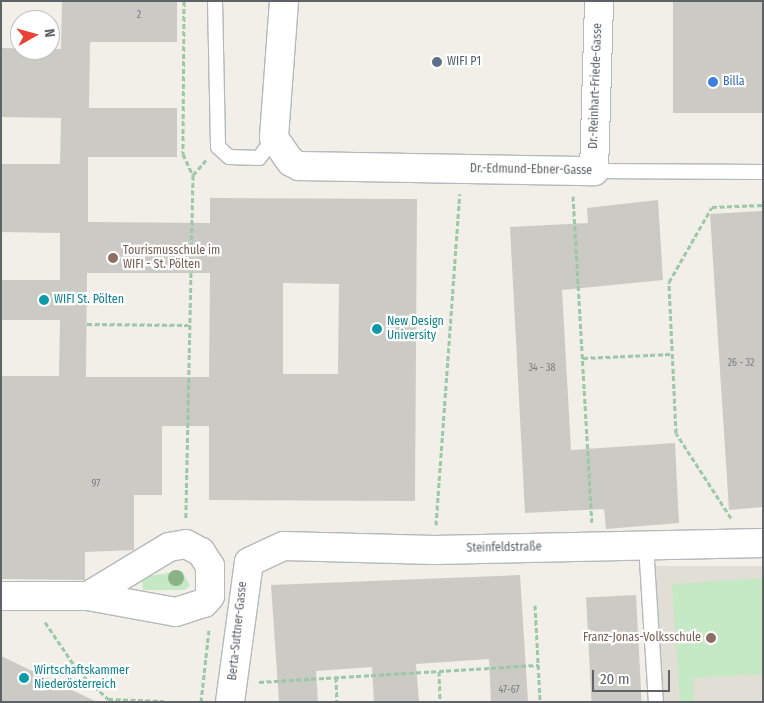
<!DOCTYPE html>
<meta charset="utf-8">
<style>
body{margin:0}
#map{position:relative;width:764px;height:703px;overflow:hidden;background:#f1efe8;font-family:"Fira Sans Condensed",sans-serif}
div>[style]{position:absolute}
.education>*{inset:0;background:#e1ded6;transform-origin:0 0}
.green>*{inset:0;background:#c5e8c5}
.building>*{inset:0;background:#cccac5;transform-origin:0 0}
.path>*{height:3px;margin-top:-1.5px;transform-origin:0;background:repeating-linear-gradient(90deg,#9cc7a9 0 5px,transparent 0 7.5px)}
.roads{filter:drop-shadow(1px 0 #b5b8bc) drop-shadow(-1px 0 #b5b8bc) drop-shadow(0 1px #b5b8bc) drop-shadow(0 -1px #b5b8bc)}
.service>*{height:14px;margin:-7px;padding:0 7px;transform-origin:7px;border-radius:7px;background:#fff}
.minor>*{height:28px;margin:-14px;padding:0 14px;transform-origin:14px;border-radius:14px;background:#fff}
.trees>*{width:16px;height:16px;margin:-8px;border-radius:50%;background:#89b387}
.dots>*{width:14px;height:14px;translate:-50% -50%;box-sizing:border-box;border:2px solid #fff;border-radius:50%}
span{translate:-50% -50%;white-space:nowrap;text-align:center;line-height:1.15;-webkit-text-stroke:4.5px #fff;paint-order:stroke}
.number-label{font-size:10px;color:#7a7d7f}
.number-label span{-webkit-text-stroke-width:0}
.service-label{font-size:12px;color:#4e5e75}
.left{translate:0 -50%;text-align:left}
.shop-label{font-size:12px;color:#366cbe}
.street-label{font-size:12px;color:#5f6368}
.education-label{font-size:12px;color:#785e54}
.right{translate:-100% -50%;text-align:right}
.culture-label{font-size:12px;color:#0d838f}
.frame{position:absolute;inset:0;border:2px solid #5f6368;pointer-events:none}
.north{position:absolute;left:10px;top:10px;width:50px;height:50px;box-sizing:border-box;background:#fff;border:1px solid #bfc1c3;border-radius:50%;rotate:83deg;font-size:14px;font-weight:700;line-height:20px;text-align:center;color:#5f6368}
.north::after{content:'';display:block;margin:auto;width:18px;height:22px;background:#ea4335;clip-path:polygon(50% 0,100% 100%,50% 72%,0 100%)}
.scale{position:absolute;left:592px;top:670px;width:78px;height:22px;box-sizing:border-box;border:2px solid #5f6368;border-top:0;padding-left:6px;font-size:15px;line-height:18px;white-space:nowrap;color:#5f6368;-webkit-text-stroke:4px #fff;paint-order:stroke}
</style>
<div id="map">
<div class="education">
<div style="left:763px;top:566px;width:136px;height:107px;rotate:90deg"></div>
</div>
<div class="green">
<div style="clip-path:polygon(182px 571px,190px 585px,185px 590px,143px 590px,142px 581px,148px 576px)"></div>
<div style="clip-path:polygon(763px 578px,763px 674px,693px 678px,694px 702px,680px 702px,672px 584px)"></div>
</div>
<div class="building">
<div style="clip-path:polygon(evenodd,62px 1px,177px 1px,177px 42px,90px 42px,89px 108px,177px 108px,177px 157px,88px 157px,88px 222px,210px 223px,210px 198px,417px 199px,415px 501px,209px 500px,209px 426px,162px 426px,162px 495px,134px 495px,134px 550px,85px 552px,85px 580px,1px 579px,1px 376px,59px 376px,60px 320px,1px 320px,1px 280px,60px 280px,60px 233px,1px 232px,1px 164px,60px 164px,61px 118px,1px 117px,1px 48px,61px 49px,62px 1px,87px 273px,210px 273px,209px 377px,86px 377px,87px 273px,62px 1px,283px 283px,339px 284px,338px 374px,283px 374px,283px 283px)"></div>
<div style="left:673px;top:1px;width:90px;height:112px"></div>
<div style="clip-path:polygon(658px 200px,663px 280px,562px 290px,571px 450px,675px 443px,679px 523px,606px 529px,604px 509px,525px 513px,510px 227px,588px 223px,587px 208px)"></div>
<div style="clip-path:polygon(762px 211px,763px 507px,729px 510px,710px 214px)"></div>
<div style="clip-path:polygon(520px 575px,528px 702px,491px 702px,489px 659px,416px 664px,419px 702px,374px 702px,372px 667px,316px 671px,318px 702px,279px 702px,271px 585px)"></div>
<div style="left:636px;top:595px;width:107px;height:50px;rotate:87deg"></div>
<div style="clip-path:polygon(1px 656px,97px 702px,1px 702px)"></div>
</div>
<div class="path">
<div style="left:184px;top:1px;width:153px;rotate:90.4deg"></div>
<div style="left:183px;top:154px;width:23px;rotate:65deg"></div>
<div style="left:193px;top:175px;width:343px;rotate:91.2deg"></div>
<div style="left:193px;top:175px;width:20px;rotate:-49deg"></div>
<div style="left:573px;top:196px;width:327px;rotate:86.7deg"></div>
<div style="left:87px;top:324px;width:101px;rotate:0.6deg"></div>
<div style="left:583px;top:358px;width:89px;rotate:-2.6deg"></div>
<div style="left:731px;top:518px;width:101px;rotate:-122.9deg"></div>
<div style="left:676px;top:433px;width:151px;rotate:-92.7deg"></div>
<div style="left:669px;top:282px;width:86px;rotate:-60.2deg"></div>
<div style="left:712px;top:207px;width:51px;rotate:-2.2deg"></div>
<div style="left:436px;top:525px;width:332px;rotate:-85.9deg"></div>
<div style="left:535px;top:605px;width:97px;rotate:87deg"></div>
<div style="left:45px;top:622px;width:59px;rotate:56deg"></div>
<div style="left:78px;top:671px;width:41px;rotate:43deg"></div>
<div style="left:108px;top:699px;width:56px;rotate:2deg"></div>
<div style="left:439px;top:671px;width:31px;rotate:88deg"></div>
<div style="left:336px;top:677px;width:25px;rotate:88deg"></div>
<div style="left:259px;top:682px;width:280px;rotate:-3.5deg"></div>
<div style="left:201px;top:702px;width:72px;rotate:-83.7deg"></div>
</div>
<div class="roads">
<div class="service">
<div style="left:215px;top:1px;width:146px;rotate:88.8deg"></div>
<div style="left:218px;top:147px;width:15px;rotate:42deg"></div>
<div style="left:229px;top:157px;width:30px;rotate:2deg"></div>
<div style="left:259px;top:158px;width:25px;rotate:-53deg"></div>
<div style="left:594px;top:171px;width:169px;rotate:0.3deg"></div>
<div style="left:646px;top:545px;width:157px;rotate:86.4deg"></div>
</div>
<div class="minor">
<div style="left:284px;top:1px;width:137px;rotate:94.2deg"></div>
<div style="left:274px;top:138px;width:29px;rotate:55deg"></div>
<div style="left:291px;top:162px;width:9px;rotate:27deg"></div>
<div style="left:299px;top:166px;width:295px;rotate:1deg"></div>
<div style="left:594px;top:171px;width:170px;rotate:-88.3deg"></div>
<div style="left:1px;top:596px;width:87px"></div>
<div style="left:88px;top:596px;width:89px;rotate:10.3deg"></div>
<div style="left:176px;top:612px;width:29px;rotate:-18deg"></div>
<div style="left:204px;top:603px;width:9px;rotate:-49deg"></div>
<div style="left:210px;top:596px;width:30px;rotate:-90deg"></div>
<div style="left:210px;top:566px;width:17px;rotate:-123deg"></div>
<div style="left:201px;top:552px;width:17px;rotate:-152deg"></div>
<div style="left:186px;top:544px;width:17px;rotate:170deg"></div>
<div style="left:169px;top:547px;width:95px;rotate:148.8deg"></div>
<div style="left:230px;top:702px;width:141px;rotate:-82.3deg"></div>
<div style="left:249px;top:562px;width:38px;rotate:-25deg"></div>
<div style="left:284px;top:546px;width:150px;rotate:1.5deg"></div>
<div style="left:434px;top:550px;width:329px;rotate:-1.2deg"></div>
</div>
</div>
<div class="trees">
<div style="left:176px;top:578px"></div>
</div>
<div class="dots">
<div style="left:437px;top:62px;background:#5c6f8a"></div>
<div style="left:713px;top:82px;background:#3f7fe0"></div>
<div style="left:113px;top:258px;background:#8d6e63"></div>
<div style="left:44px;top:300px;background:#0f9aa8"></div>
<div style="left:377px;top:329px;background:#0f9aa8"></div>
<div style="left:711px;top:638px;background:#8d6e63"></div>
<div style="left:24px;top:678px;background:#0f9aa8"></div>
</div>
<div class="number-label">
<span style="left:139px;top:16px">2</span>
<span style="left:741px;top:364px">26 - 32</span>
<span style="left:542px;top:369px">34 - 38</span>
<span style="left:96px;top:485px">97</span>
<span style="left:509px;top:691px">47-67</span>
</div>
<div class="service-label">
<span class="left" style="left:447px;top:62px">WIFI P1</span>
</div>
<div class="shop-label">
<span class="left" style="left:723px;top:82px">Billa</span>
</div>
<div class="street-label">
<span style="left:596px;top:86px;rotate:-88deg">Dr.-Reinhart-Friede-Gasse</span>
<span style="left:531px;top:170px;rotate:1deg">Dr.-Edmund-Ebner-Gasse</span>
<span style="left:504px;top:548px;rotate:-1deg">Steinfeldstraße</span>
<span style="left:238px;top:631px;rotate:-84deg">Berta-Suttner-Gasse</span>
</div>
<div class="education-label">
<span class="left" style="left:123px;top:258px">Tourismusschule im<br>WIFI - St. Pölten</span>
<span class="right" style="left:701px;top:638px">Franz-Jonas-Volksschule</span>
</div>
<div class="culture-label">
<span class="left" style="left:54px;top:300px">WIFI St. Pölten</span>
<span class="left" style="left:387px;top:329px">New Design<br>University</span>
<span class="left" style="left:34px;top:678px">Wirtschaftskammer<br>Niederösterreich</span>
</div>
<div class="frame"></div>
<div class="north">N</div>
<div class="scale">20 m</div>
</div>
